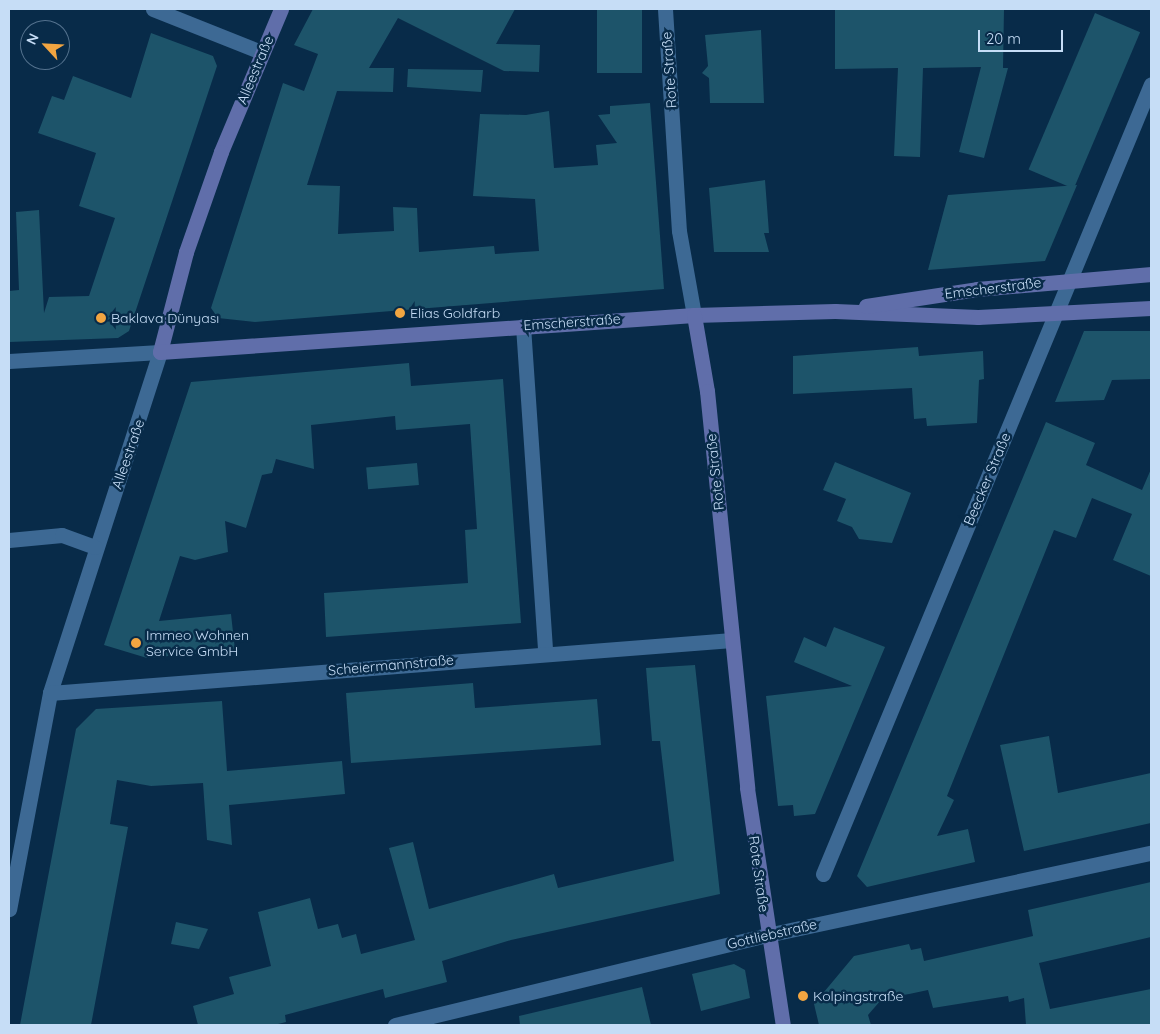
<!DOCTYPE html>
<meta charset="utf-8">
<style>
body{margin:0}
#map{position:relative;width:1160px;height:1034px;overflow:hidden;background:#082b49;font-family:Quicksand,sans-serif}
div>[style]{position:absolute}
.building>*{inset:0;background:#1d546a;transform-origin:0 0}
.street>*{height:15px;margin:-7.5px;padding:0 7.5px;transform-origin:7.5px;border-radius:7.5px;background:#3d6994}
.secondary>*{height:15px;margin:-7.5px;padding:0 7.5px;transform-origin:7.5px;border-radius:7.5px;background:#606eaa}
.dots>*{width:14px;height:14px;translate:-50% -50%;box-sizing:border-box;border:2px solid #082b49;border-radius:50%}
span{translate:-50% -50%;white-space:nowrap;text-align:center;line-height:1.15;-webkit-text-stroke:5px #082b49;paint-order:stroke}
.street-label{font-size:14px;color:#c6ddf6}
.poi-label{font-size:14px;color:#c6ddf6}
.left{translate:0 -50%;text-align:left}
.frame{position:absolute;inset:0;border:10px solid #c6ddf6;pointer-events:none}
.north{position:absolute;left:20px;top:20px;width:50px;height:50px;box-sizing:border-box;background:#082b49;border:1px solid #54728e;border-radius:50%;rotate:295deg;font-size:14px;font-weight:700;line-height:20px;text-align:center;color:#c6ddf6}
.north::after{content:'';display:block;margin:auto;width:18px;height:22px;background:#f2a541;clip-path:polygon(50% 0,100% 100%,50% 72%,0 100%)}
.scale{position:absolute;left:978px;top:30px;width:85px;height:22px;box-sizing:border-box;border:2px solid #c6ddf6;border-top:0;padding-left:6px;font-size:15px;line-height:18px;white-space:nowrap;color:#c6ddf6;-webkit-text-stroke:4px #082b49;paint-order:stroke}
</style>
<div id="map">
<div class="building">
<div style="clip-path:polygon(313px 9px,515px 9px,496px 44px,540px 45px,539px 72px,504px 71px,398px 18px,369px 68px,394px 68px,393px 92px,337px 91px,307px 185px,340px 186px,338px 234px,394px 231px,393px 207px,417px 208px,419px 252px,494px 246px,495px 254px,539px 251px,535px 199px,473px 196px,480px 114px,526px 115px,549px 111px,554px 168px,598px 165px,596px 145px,617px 143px,598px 115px,610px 114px,610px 106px,650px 103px,664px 289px,255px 322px,218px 318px,211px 308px,283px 83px,304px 91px,318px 54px,294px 45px)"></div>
<div style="left:597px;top:9px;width:45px;height:64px"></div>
<div style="clip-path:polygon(835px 9px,1004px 9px,1003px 68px,1008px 68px,984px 158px,959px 152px,981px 67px,923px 68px,920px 157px,894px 156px,898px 68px,835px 69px)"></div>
<div style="left:1095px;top:13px;width:49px;height:170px;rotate:23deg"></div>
<div style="clip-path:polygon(761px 30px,764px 103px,710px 103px,709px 78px,702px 73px,708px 66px,705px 35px)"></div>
<div style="clip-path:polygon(151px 33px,213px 56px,217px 66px,129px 331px,118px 338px,9px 342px,9px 291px,19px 290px,16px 212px,39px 210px,44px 313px,49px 297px,89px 296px,115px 218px,79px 206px,96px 153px,38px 133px,52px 96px,64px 100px,73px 76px,131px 98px)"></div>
<div style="clip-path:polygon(408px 69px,483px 70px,481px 92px,407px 87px)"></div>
<div style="clip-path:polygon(765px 180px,769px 233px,764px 233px,769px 252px,714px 252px,709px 188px)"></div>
<div style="clip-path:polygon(1077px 185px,1045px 261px,928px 270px,948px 195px)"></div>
<div style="clip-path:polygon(1084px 331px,1151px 331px,1151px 379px,1112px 380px,1104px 400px,1055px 402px)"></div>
<div style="clip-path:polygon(918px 347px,919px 356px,983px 351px,984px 379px,979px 380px,977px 423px,927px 426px,926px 418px,914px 419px,912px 388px,793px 394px,793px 356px)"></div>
<div style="clip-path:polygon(409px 363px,411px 386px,503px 379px,521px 623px,326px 637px,324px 593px,468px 583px,465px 530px,477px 529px,470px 424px,396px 430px,395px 416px,311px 425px,314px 469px,276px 459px,272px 473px,262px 475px,246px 528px,225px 521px,228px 552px,195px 560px,180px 556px,159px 621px,231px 614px,235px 650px,147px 658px,104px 645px,191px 382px)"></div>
<div style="clip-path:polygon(1046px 422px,1095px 443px,1086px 465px,1142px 490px,1151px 469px,1151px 576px,1113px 560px,1132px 514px,1092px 498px,1076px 538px,1054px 530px,947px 796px,954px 800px,937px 836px,968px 829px,975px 862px,867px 887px,857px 876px)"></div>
<div style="clip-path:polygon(835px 462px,911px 493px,892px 543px,859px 539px,852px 527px,837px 521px,846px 499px,823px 490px)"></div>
<div style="left:417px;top:463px;width:22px;height:51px;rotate:85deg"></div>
<div style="clip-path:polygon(834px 627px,885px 647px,815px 814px,794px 816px,793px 805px,778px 806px,766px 696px,852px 686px,794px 662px,804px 637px,826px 647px)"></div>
<div style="clip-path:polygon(695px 665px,720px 894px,511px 940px,442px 961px,447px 982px,385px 998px,383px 989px,285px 1015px,286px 1022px,274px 1025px,198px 1025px,193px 1006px,234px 994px,229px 977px,271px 966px,258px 912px,310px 898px,318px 929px,338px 924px,342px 938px,356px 934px,361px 954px,415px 940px,389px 848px,413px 842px,429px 909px,554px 874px,558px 888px,674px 861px,660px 741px,652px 741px,646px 668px)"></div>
<div style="clip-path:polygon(473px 683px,475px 708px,597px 699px,601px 745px,351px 763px,346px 693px)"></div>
<div style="clip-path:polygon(222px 701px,227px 771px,342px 761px,345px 794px,229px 805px,232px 845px,207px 840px,203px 783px,151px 786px,117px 780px,110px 824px,128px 827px,91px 1025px,20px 1025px,76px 729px,96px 709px)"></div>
<div style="clip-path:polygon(1049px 736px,1058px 793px,1151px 773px,1151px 823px,1024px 851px,1000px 745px)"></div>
<div style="clip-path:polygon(1151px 882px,1151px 937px,1039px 963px,1050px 1009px,1151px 989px,1151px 1025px,1026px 1025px,1024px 998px,1009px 1002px,1008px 996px,933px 1008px,928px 990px,881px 1000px,868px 1015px,871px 1025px,819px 1025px,814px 1004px,854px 956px,909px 944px,911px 950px,921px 948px,924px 961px,1033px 936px,1028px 910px)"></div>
<div style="clip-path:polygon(176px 922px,208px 929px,199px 949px,171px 944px)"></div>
<div style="clip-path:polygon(734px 964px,745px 970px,750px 998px,701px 1011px,692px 974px)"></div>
<div style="clip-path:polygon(642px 987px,651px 1025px,520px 1025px,519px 1016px)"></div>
</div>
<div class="street">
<div style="left:153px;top:9px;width:116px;rotate:21.7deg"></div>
<div style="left:665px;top:9px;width:222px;rotate:86.4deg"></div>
<div style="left:679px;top:231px;width:85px;rotate:79.9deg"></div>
<div style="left:523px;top:326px;width:327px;rotate:86.1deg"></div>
<div style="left:9px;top:361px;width:151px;rotate:-3.4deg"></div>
<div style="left:160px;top:352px;width:358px;rotate:107.9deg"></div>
<div style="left:50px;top:693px;width:220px;rotate:100.7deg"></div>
<div style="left:9px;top:540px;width:53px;rotate:-5.4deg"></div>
<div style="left:62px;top:535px;width:35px;rotate:20deg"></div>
<div style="left:50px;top:693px;width:684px;rotate:-4.44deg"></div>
<div style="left:823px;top:874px;width:855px;rotate:-67.45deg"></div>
<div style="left:395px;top:1025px;width:383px;rotate:-13.6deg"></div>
<div style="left:767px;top:935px;width:393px;rotate:-12.1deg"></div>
</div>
<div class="secondary">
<div style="left:281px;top:9px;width:155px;rotate:112.8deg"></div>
<div style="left:221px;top:152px;width:106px;rotate:109.3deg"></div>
<div style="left:186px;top:252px;width:103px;rotate:104.6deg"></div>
<div style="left:160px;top:352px;width:535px;rotate:-3.96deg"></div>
<div style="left:694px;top:315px;width:141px;rotate:-1.6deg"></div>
<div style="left:835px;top:311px;width:143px;rotate:2.4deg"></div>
<div style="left:978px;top:317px;width:173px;rotate:-3deg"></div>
<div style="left:866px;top:306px;width:112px;rotate:-8.7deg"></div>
<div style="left:977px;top:289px;width:175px;rotate:-4.9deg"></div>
<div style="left:694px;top:315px;width:77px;rotate:80.3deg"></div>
<div style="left:707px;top:391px;width:399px;rotate:84.2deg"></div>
<div style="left:747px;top:788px;width:240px;rotate:81.4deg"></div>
</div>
<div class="dots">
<div style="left:400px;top:313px;background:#f2a541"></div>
<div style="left:101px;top:318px;background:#f2a541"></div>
<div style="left:136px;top:643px;background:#f2a541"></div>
<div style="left:803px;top:996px;background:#f2a541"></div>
</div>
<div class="street-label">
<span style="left:255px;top:70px;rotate:-67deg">Alleestraße</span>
<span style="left:669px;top:70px;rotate:-94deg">Rote Straße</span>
<span style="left:993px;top:288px;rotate:-7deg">Emscherstraße</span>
<span style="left:572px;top:322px;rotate:-4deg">Emscherstraße</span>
<span style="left:128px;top:454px;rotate:-71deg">Alleestraße</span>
<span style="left:715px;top:472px;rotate:-96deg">Rote Straße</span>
<span style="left:987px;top:479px;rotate:-67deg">Beecker Straße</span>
<span style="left:391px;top:665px;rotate:-5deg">Scheiermannstraße</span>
<span style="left:759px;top:874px;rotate:82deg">Rote Straße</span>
<span style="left:772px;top:934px;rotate:-13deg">Gottliebstraße</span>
</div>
<div class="poi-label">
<span class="left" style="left:410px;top:313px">Elias Goldfarb</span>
<span class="left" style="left:111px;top:318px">Baklava Dünyası</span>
<span class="left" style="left:146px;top:643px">Immeo Wohnen<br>Service GmbH</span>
<span class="left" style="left:813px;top:996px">Kolpingstraße</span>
</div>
<div class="frame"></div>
<div class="north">N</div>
<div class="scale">20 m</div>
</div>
